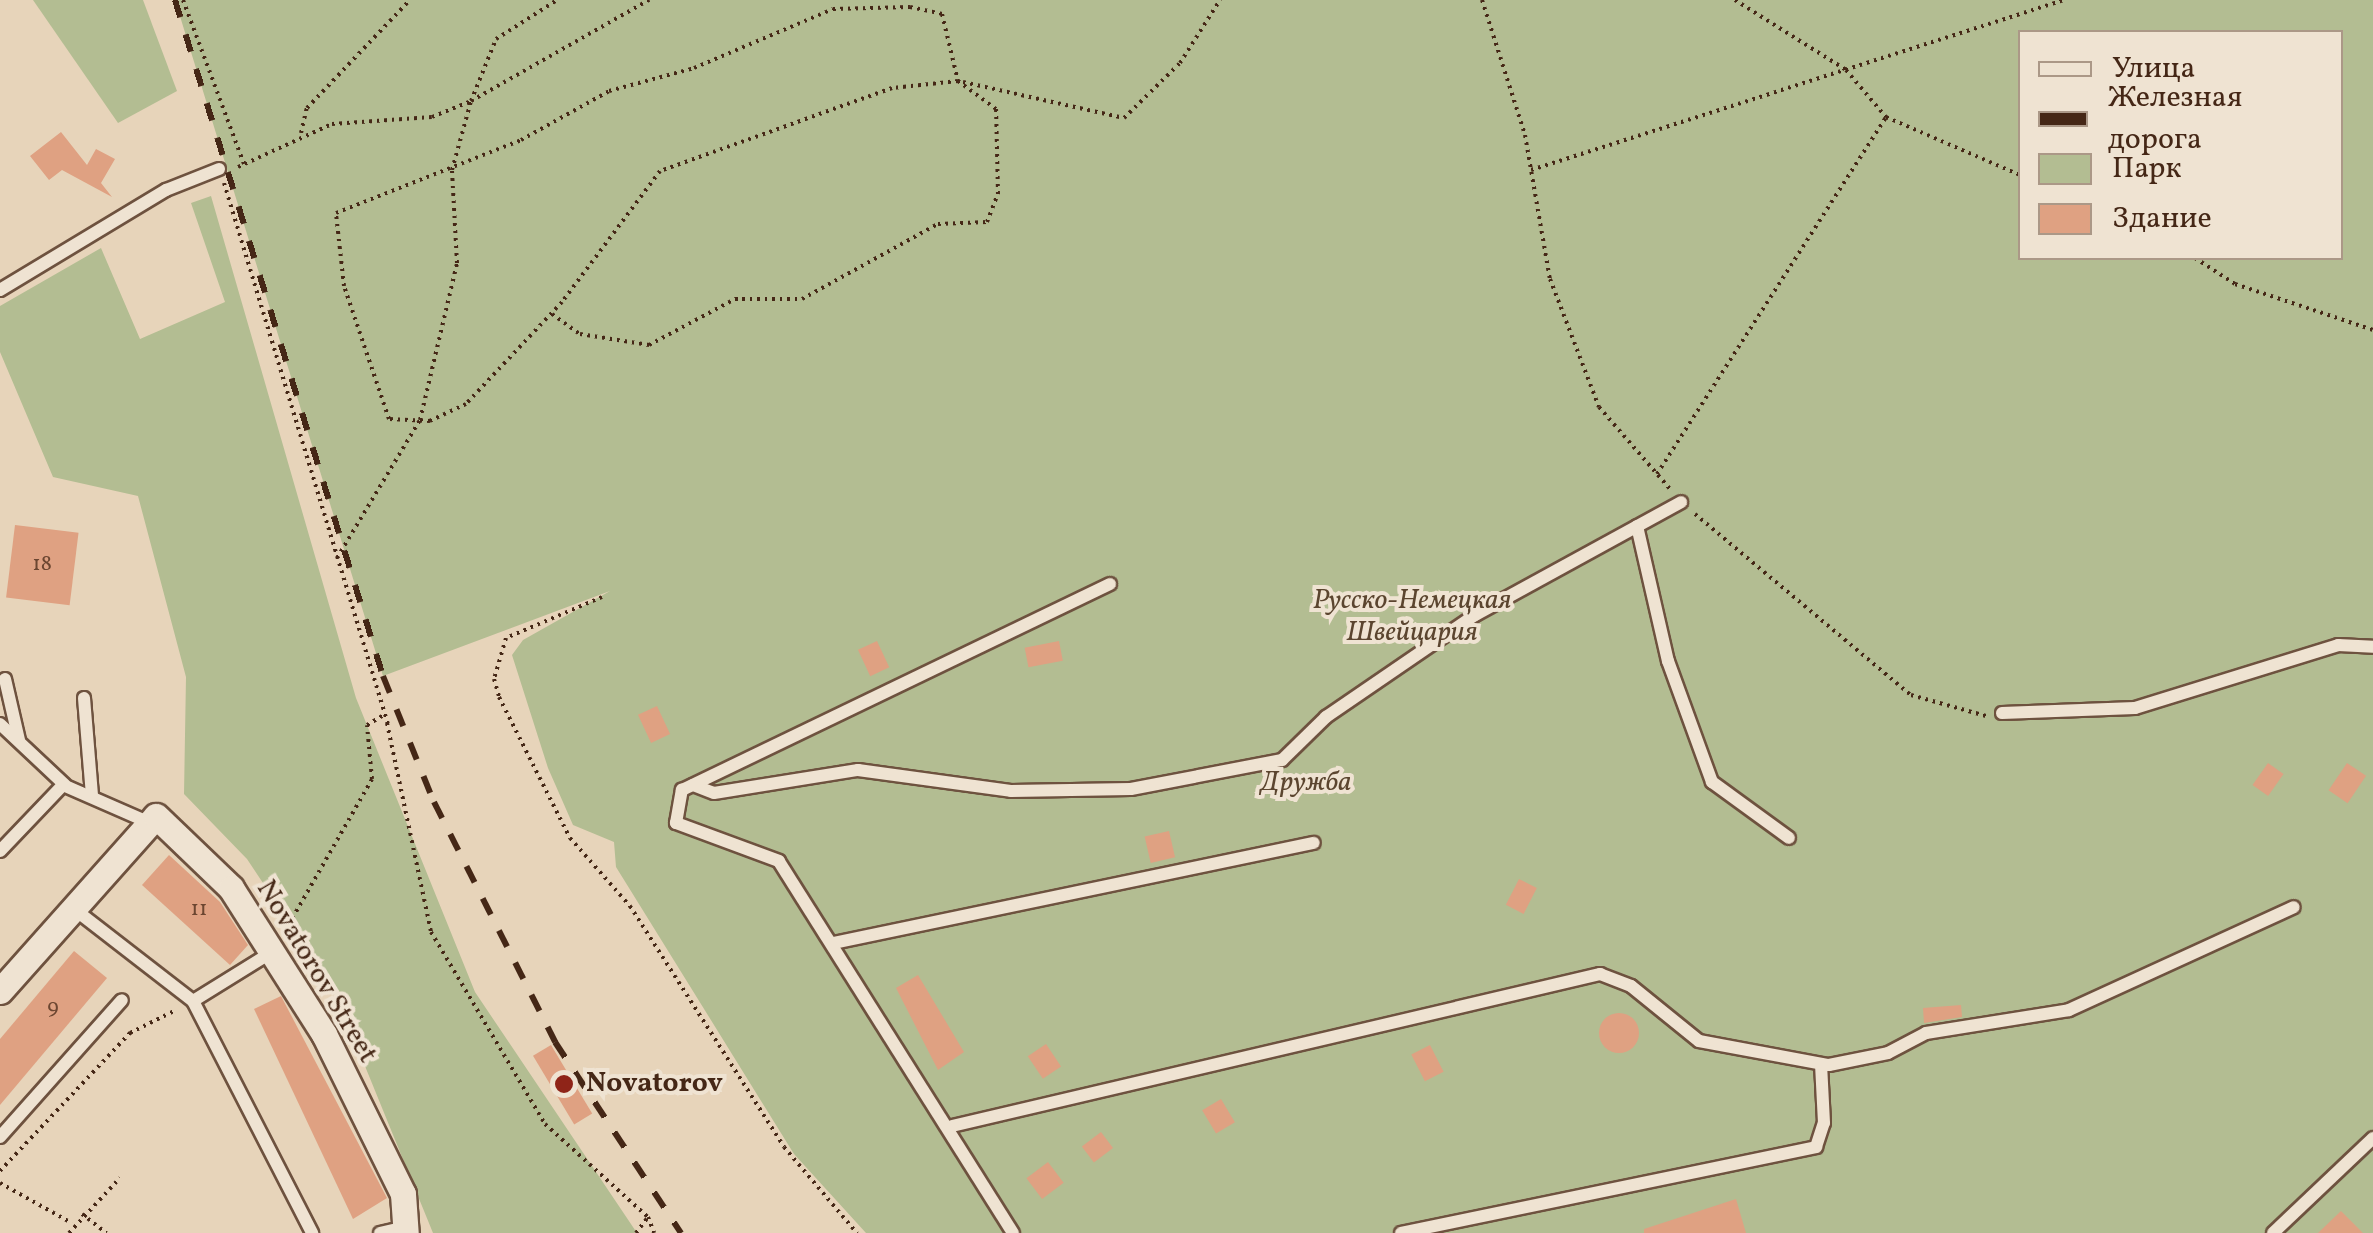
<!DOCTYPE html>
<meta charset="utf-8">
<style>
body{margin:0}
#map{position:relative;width:2373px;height:1233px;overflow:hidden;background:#e7d4ba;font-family:Vollkorn,serif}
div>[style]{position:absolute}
.green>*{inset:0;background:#b3bd92}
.building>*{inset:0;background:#dfa182;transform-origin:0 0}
.round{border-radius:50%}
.path>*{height:4px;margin-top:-2px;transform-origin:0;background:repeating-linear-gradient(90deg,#452716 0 2.5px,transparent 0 7.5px)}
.roads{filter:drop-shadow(2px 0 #6e523f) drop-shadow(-2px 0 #6e523f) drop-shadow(0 2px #6e523f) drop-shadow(0 -2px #6e523f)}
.service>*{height:12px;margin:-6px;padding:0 6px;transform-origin:6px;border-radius:6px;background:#efe3d2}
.minor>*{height:25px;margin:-12.5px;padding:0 12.5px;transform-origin:12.5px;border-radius:12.5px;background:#efe3d2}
.rail>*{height:6px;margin-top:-3px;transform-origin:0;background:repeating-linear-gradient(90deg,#452716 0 18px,transparent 0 36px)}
.dots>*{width:28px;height:28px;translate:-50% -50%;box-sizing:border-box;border:5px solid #efe3d2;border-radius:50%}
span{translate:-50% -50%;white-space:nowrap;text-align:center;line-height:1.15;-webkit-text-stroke:8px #efe3d2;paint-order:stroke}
.number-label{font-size:22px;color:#6c4631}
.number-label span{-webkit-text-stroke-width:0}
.park-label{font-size:28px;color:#5b452f;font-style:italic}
.street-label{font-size:28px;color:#452716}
.poi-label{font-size:28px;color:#452716;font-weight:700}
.left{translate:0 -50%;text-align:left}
.legend{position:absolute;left:2018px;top:30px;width:325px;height:230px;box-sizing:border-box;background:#efe3d2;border:2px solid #ab9887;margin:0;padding:12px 18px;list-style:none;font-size:30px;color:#452716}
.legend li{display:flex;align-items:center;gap:20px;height:50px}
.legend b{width:50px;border:2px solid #ab9887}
</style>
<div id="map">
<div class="green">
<div style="clip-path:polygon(33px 0,143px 0,177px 91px,118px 123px)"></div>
<div style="clip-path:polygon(evenodd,175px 0,2373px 0,2373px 1233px,866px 1233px,794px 1154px,616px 867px,614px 842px,573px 825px,548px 768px,512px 655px,523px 640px,610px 591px,383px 676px,175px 0,2020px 32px,2340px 32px,2340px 258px,2020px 258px,2020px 32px)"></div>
<div style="clip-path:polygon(211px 196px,356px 698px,475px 992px,637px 1233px,433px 1233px,334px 990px,247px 859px,184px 794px,186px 677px,138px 496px,53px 477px,0 352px,0 306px,101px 248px,140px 339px,225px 302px,191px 203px)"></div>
</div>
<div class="building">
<div style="clip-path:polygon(61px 132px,87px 165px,96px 149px,115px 159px,101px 183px,112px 197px,62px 170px,49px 180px,30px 156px)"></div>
<div style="left:15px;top:525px;width:64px;height:73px;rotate:7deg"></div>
<div style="left:877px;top:641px;width:29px;height:21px;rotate:65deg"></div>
<div style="left:1059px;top:641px;width:20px;height:35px;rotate:79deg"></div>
<div style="left:657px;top:706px;width:31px;height:21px;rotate:65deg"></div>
<div style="left:2268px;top:763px;width:19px;height:27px;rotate:35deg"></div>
<div style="left:2347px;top:763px;width:23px;height:33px;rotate:34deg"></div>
<div style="left:1169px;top:831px;width:27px;height:25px;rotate:77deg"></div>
<div style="clip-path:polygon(169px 855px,220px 902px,248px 945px,230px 965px,142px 885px)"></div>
<div style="left:1519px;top:879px;width:20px;height:29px;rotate:27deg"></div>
<div style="clip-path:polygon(74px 951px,107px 978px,0 1105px,0 1039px)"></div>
<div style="clip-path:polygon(918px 975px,964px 1052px,938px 1070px,896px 988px)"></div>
<div style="clip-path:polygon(281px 996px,387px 1198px,353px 1219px,254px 1009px)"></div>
<div style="clip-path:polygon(1961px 1005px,1962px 1017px,1924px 1023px,1923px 1008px)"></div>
<div class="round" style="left:1599px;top:1013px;width:40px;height:40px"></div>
<div style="left:1046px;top:1044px;width:27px;height:22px;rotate:56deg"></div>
<div style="left:551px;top:1045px;width:80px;height:21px;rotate:59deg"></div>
<div style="left:1430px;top:1045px;width:30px;height:21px;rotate:63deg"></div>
<div style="left:1221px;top:1099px;width:27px;height:22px;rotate:59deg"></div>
<div style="left:1101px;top:1132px;width:20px;height:24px;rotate:53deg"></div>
<div style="left:1048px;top:1162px;width:26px;height:27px;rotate:53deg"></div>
<div style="clip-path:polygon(1736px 1199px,1746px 1233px,1644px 1233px,1644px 1229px)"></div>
<div style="clip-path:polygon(2341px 1211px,2363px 1233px,2318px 1233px)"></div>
</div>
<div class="path">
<div style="left:183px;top:0;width:175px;rotate:69.6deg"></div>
<div style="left:1482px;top:0;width:142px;rotate:72.3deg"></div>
<div style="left:1525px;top:135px;width:146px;rotate:80.2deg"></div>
<div style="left:1550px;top:279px;width:137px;rotate:69.1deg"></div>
<div style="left:1599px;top:407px;width:110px;rotate:49.1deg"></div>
<div style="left:1735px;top:0;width:131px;rotate:32.2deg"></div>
<div style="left:1846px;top:70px;width:62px;rotate:49.6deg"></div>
<div style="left:1886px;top:117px;width:146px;rotate:23.4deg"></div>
<div style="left:910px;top:7px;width:33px;rotate:12deg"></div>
<div style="left:942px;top:14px;width:69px;rotate:76.6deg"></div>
<div style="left:958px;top:81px;width:66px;rotate:173.9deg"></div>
<div style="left:892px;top:88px;width:246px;rotate:160.3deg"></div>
<div style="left:660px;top:171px;width:164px;rotate:126.8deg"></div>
<div style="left:562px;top:302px;width:140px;rotate:133.3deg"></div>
<div style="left:466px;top:404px;width:40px;rotate:155deg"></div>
<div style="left:430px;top:421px;width:41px;rotate:-177.2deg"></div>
<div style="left:389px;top:419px;width:140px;rotate:-108.7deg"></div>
<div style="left:344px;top:286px;width:73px;rotate:-96.3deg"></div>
<div style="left:336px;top:213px;width:199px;rotate:-21.5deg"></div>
<div style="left:521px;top:140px;width:101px;rotate:-29.1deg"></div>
<div style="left:609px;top:91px;width:88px;rotate:-15.1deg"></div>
<div style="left:694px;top:68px;width:151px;rotate:-23deg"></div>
<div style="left:833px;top:9px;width:77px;rotate:-1.5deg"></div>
<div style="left:963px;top:82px;width:165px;rotate:12.6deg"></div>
<div style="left:1124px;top:118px;width:78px;rotate:-44.5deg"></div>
<div style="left:1180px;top:63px;width:75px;rotate:-57.6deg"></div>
<div style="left:301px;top:133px;width:26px;rotate:-77deg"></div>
<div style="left:307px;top:108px;width:149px;rotate:-46.4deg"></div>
<div style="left:238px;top:167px;width:103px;rotate:-24.6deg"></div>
<div style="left:332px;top:124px;width:100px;rotate:-4deg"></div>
<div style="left:432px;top:117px;width:42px;rotate:-22.3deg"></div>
<div style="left:471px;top:101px;width:205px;rotate:-29.6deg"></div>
<div style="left:1531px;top:170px;width:559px;rotate:-17.69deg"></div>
<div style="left:224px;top:183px;width:565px;rotate:73.14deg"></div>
<div style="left:2195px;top:258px;width:48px;rotate:33deg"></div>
<div style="left:2235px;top:284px;width:145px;rotate:18.4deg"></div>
<div style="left:552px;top:314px;width:34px;rotate:36deg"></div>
<div style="left:580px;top:334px;width:70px;rotate:9.1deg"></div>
<div style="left:649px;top:345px;width:98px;rotate:-28.1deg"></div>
<div style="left:735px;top:299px;width:67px"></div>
<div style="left:802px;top:299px;width:155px;rotate:-28.9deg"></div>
<div style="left:938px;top:224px;width:49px;rotate:-2.3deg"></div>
<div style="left:987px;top:222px;width:30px;rotate:-69deg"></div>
<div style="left:998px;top:194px;width:85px;rotate:-91.3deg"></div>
<div style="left:996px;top:109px;width:47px;rotate:-143.6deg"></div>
<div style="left:1657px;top:474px;width:424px;rotate:-57.3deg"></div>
<div style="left:1695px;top:514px;width:282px;rotate:40deg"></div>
<div style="left:1911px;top:695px;width:78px;rotate:15.6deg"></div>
<div style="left:337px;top:558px;width:161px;rotate:-59deg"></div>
<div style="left:420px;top:420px;width:161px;rotate:-76.7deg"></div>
<div style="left:457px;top:263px;width:93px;rotate:-93.1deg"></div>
<div style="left:452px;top:170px;width:72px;rotate:-74.6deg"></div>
<div style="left:471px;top:101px;width:67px;rotate:-68deg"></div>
<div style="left:496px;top:39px;width:72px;rotate:-32.6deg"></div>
<div style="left:602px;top:597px;width:104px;rotate:156.9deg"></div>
<div style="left:506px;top:638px;width:43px;rotate:106.3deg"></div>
<div style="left:494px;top:679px;width:19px;rotate:74deg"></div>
<div style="left:499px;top:697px;width:158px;rotate:63.3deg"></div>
<div style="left:570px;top:838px;width:91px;rotate:48.6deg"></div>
<div style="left:630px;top:906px;width:286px;rotate:57.4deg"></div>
<div style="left:784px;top:1147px;width:113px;rotate:49.7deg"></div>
<div style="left:387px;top:723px;width:214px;rotate:78.1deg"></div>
<div style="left:431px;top:932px;width:223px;rotate:59.3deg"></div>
<div style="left:545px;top:1124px;width:139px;rotate:42.1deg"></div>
<div style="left:648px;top:1217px;width:17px;rotate:69deg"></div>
<div style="left:285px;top:931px;width:175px;rotate:-60.2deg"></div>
<div style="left:372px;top:779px;width:54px;rotate:-95.3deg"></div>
<div style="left:367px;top:725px;width:21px;rotate:-31deg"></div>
<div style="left:0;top:1171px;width:190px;rotate:-46.7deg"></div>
<div style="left:130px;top:1033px;width:51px;rotate:-26.6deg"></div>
<div style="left:0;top:1183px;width:82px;rotate:29.1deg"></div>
<div style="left:82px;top:1214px;width:31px;rotate:38deg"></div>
<div style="left:69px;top:1233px;width:75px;rotate:-47.2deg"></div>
<div style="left:636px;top:1233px;width:20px;rotate:-53deg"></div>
</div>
<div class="roads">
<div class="service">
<div style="left:0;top:290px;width:194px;rotate:-31.1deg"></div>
<div style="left:166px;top:190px;width:57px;rotate:-21.6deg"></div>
<div style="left:1637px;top:526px;width:139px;rotate:77.1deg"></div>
<div style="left:1668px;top:661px;width:129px;rotate:70deg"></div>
<div style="left:1712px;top:782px;width:95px;rotate:36deg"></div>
<div style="left:5px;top:679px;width:63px;rotate:77.1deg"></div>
<div style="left:84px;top:698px;width:98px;rotate:85.3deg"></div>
<div style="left:2002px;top:713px;width:133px;rotate:-2.2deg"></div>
<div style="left:2135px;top:708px;width:213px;rotate:-17.2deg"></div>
<div style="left:2338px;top:645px;width:35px;rotate:3deg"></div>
<div style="left:0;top:724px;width:89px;rotate:43.2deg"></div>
<div style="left:693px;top:785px;width:22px;rotate:21deg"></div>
<div style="left:714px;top:793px;width:146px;rotate:-9.1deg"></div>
<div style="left:858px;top:770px;width:154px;rotate:7.8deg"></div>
<div style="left:1011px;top:791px;width:120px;rotate:-1deg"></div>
<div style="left:1131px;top:789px;width:154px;rotate:-10.9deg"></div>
<div style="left:1282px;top:760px;width:62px;rotate:-44.3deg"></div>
<div style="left:1326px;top:717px;width:181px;rotate:-34.4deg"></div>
<div style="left:1475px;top:615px;width:235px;rotate:-28.7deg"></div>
<div style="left:0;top:851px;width:91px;rotate:-46.3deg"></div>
<div style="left:63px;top:785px;width:95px;rotate:23.6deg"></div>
<div style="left:74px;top:909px;width:150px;rotate:37.7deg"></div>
<div style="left:193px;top:1001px;width:261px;rotate:62.8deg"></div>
<div style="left:834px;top:943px;width:490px;rotate:-11.8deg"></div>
<div style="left:193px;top:1001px;width:93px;rotate:-31.8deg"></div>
<div style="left:952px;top:1126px;width:666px;rotate:-13.2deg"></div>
<div style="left:1600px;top:974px;width:33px;rotate:21deg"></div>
<div style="left:1631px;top:986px;width:87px;rotate:39deg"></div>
<div style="left:1699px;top:1041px;width:132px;rotate:10.5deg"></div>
<div style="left:1829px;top:1065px;width:60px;rotate:-11.5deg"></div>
<div style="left:1888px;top:1053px;width:43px;rotate:-27.8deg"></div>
<div style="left:1926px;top:1033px;width:145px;rotate:-9.1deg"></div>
<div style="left:2069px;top:1010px;width:247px;rotate:-24.6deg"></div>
<div style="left:0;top:1137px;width:183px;rotate:-48.3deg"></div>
<div style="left:380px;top:1233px;width:27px;rotate:-13deg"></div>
<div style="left:1013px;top:1233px;width:439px;rotate:-122.2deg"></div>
<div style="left:779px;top:861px;width:110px;rotate:-159.7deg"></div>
<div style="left:676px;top:823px;width:34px;rotate:-80deg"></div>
<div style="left:682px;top:790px;width:475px;rotate:-25.7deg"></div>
<div style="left:1401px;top:1233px;width:424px;rotate:-11.7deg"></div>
<div style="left:1816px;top:1147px;width:25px;rotate:-72deg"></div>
<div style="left:1824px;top:1123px;width:59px;rotate:-92.9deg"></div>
<div style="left:2273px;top:1233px;width:138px;rotate:-43.5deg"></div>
</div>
<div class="minor">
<div style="left:0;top:991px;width:234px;rotate:-48.3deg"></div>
<div style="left:156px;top:816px;width:104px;rotate:43.8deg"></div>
<div style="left:231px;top:888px;width:173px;rotate:57.5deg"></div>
<div style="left:324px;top:1034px;width:178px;rotate:63.7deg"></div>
<div style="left:403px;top:1194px;width:39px;rotate:86deg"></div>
</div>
</div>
<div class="rail">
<div style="left:175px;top:0;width:707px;rotate:72.9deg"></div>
<div style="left:383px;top:676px;width:136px;rotate:68deg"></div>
<div style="left:434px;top:802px;width:269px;rotate:63.2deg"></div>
<div style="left:555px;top:1042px;width:229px;rotate:56.6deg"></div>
</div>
<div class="dots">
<div style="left:564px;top:1084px;background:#8f2418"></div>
</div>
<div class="number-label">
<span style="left:42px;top:565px">18</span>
<span style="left:199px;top:910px">11</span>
<span style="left:53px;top:1008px">9</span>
</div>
<div class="park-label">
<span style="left:1412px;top:617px">Русско-Немецкая<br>Швейцария</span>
<span style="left:1306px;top:783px">Дружба</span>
</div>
<div class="street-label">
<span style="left:316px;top:972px;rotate:59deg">Novatorov Street</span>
</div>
<div class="poi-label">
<span class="left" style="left:586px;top:1084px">Novatorov</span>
</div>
<ul class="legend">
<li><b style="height:12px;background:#efe3d2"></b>Улица</li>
<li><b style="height:12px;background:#452716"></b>Железная дорога</li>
<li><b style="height:28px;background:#b3bd92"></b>Парк</li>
<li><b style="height:28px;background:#dfa182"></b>Здание</li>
</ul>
</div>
